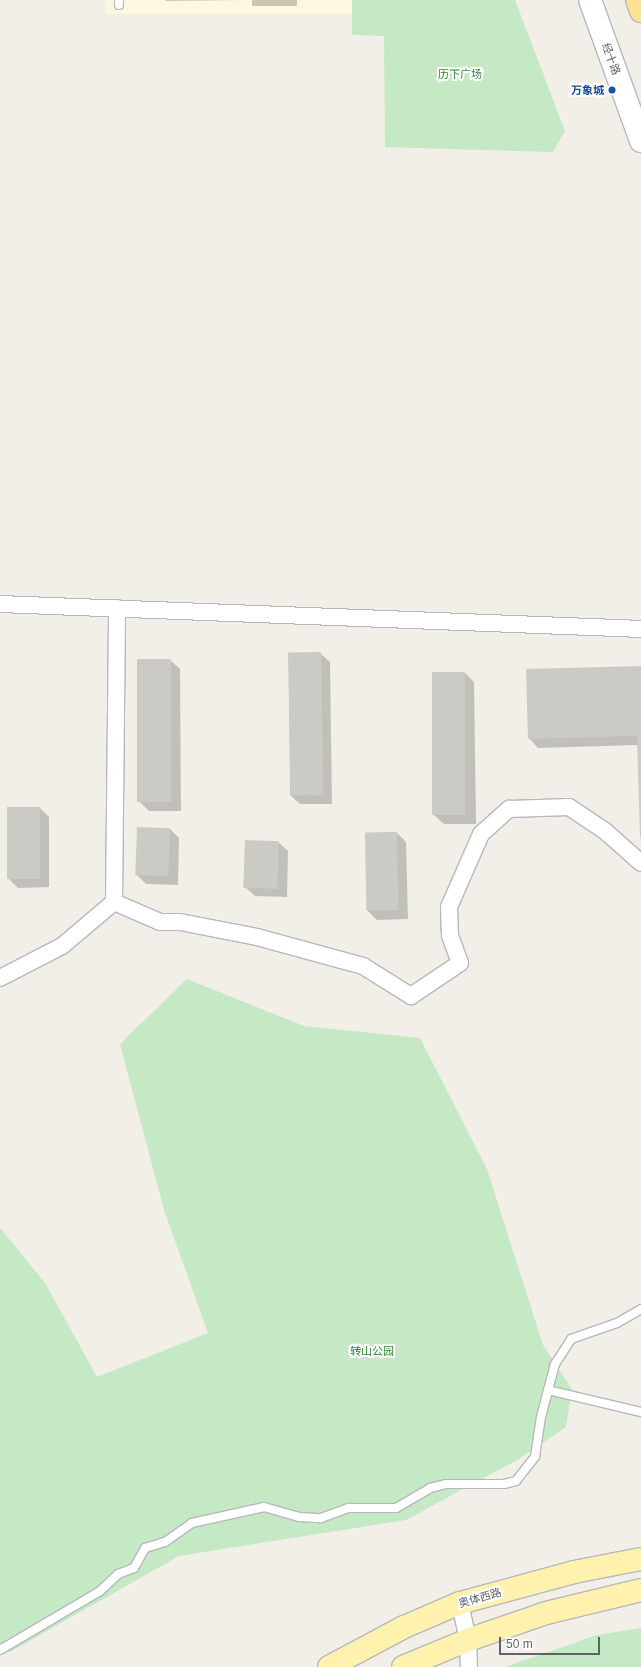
<!DOCTYPE html>
<meta charset="utf-8">
<style>
body{margin:0}
#map{position:relative;width:641px;height:1667px;overflow:hidden;background:#f1efe8;font-family:Helvetica,"Noto Sans SC",sans-serif}
div>[style]{position:absolute}
.commercial>*{inset:0;background:#fef7e0;transform-origin:0 0}
.green>*{inset:0;background:#c5e8c5}
.shadow>*{inset:0;background:#0003;transform-origin:0 0}
.building>*{inset:0;background:#cccac5;transform-origin:0 0}
.roads{filter:drop-shadow(1px 0 #b5b8bc) drop-shadow(-1px 0 #b5b8bc) drop-shadow(0 1px #b5b8bc) drop-shadow(0 -1px #b5b8bc)}
.lane>*{height:8px;margin:-4px;padding:0 4px;transform-origin:4px;border-radius:4px;background:#fff}
.street>*{height:16px;margin:-8px;padding:0 8px;transform-origin:8px;border-radius:8px;background:#fff}
.secondary>*{height:22px;margin:-11px;padding:0 11px;transform-origin:11px;border-radius:11px;background:#fff}
.primary>*{height:22px;margin:-11px;padding:0 11px;transform-origin:11px;border-radius:11px;background:#fff2af}
.highway>*{height:22px;margin:-11px;padding:0 11px;transform-origin:11px;border-radius:11px;background:#fde293}
.dots>*{width:11px;height:11px;translate:-50% -50%;box-sizing:border-box;border:2px solid #fff;border-radius:50%}
span{translate:-50% -50%;white-space:nowrap;text-align:center;line-height:1.15;-webkit-text-stroke:4px #fff;paint-order:stroke}
.street-label{font-size:11px;color:#5f6368}
.park-label{font-size:11px;color:#348238}
.transit-label{font-size:11px;color:#164399;font-weight:700}
.right{translate:-100% -50%;text-align:right}
.scale{position:absolute;left:499px;top:1637px;width:101px;height:18px;box-sizing:border-box;border:2px solid #5f6368;border-top:0;padding-left:5px;font-size:12px;line-height:14px;white-space:nowrap;color:#5f6368;-webkit-text-stroke:3px #fff;paint-order:stroke}
</style>
<div id="map">
<div class="commercial">
<div style="left:105px;top:0;width:247px;height:14px"></div>
</div>
<div class="green">
<div style="clip-path:polygon(352px 0,515px 0,565px 131px,553px 152px,385px 147px,384px 36px,352px 35px)"></div>
<div style="clip-path:polygon(187px 979px,304px 1026px,420px 1038px,487px 1169px,543px 1345px,572px 1389px,566px 1427px,519px 1459px,406px 1520px,179px 1556px,10px 1652px,0 1652px,0 1228px,45px 1283px,97px 1377px,208px 1333px,164px 1210px,120px 1044px)"></div>
<div style="clip-path:polygon(641px 1628px,641px 1667px,505px 1667px,597px 1635px)"></div>
</div>
<div class="shadow">
<div style="clip-path:polygon(165px 0,245px 0,166px 1px)"></div>
<div style="left:252px;top:0;width:45px;height:6px"></div>
<div style="clip-path:polygon(320px 653px,330px 662px,332px 804px,300px 804px,290px 795px,289px 654px)"></div>
<div style="clip-path:polygon(170px 660px,180px 669px,181px 811px,149px 811px,140px 802px,138px 661px)"></div>
<div style="clip-path:polygon(641px 667px,641px 847px,638px 745px,538px 748px,529px 738px)"></div>
<div style="clip-path:polygon(433px 673px,465px 673px,474px 682px,476px 824px,444px 824px,434px 815px)"></div>
<div style="clip-path:polygon(40px 808px,49px 817px,49px 887px,18px 888px,8px 878px)"></div>
<div style="clip-path:polygon(138px 828px,170px 829px,179px 838px,178px 885px,146px 884px,137px 875px)"></div>
<div style="clip-path:polygon(397px 833px,406px 842px,408px 919px,377px 920px,368px 911px)"></div>
<div style="clip-path:polygon(278px 842px,288px 851px,287px 897px,255px 896px,245px 887px)"></div>
</div>
<div class="building">
<div style="left:321px;top:652px;width:143px;height:33px;rotate:89deg"></div>
<div style="left:171px;top:659px;width:143px;height:34px;rotate:90deg"></div>
<div style="clip-path:polygon(641px 666px,641px 837px,640px 837px,637px 736px,528px 739px,526px 669px)"></div>
<div style="left:432px;top:672px;width:33px;height:143px"></div>
<div style="left:7px;top:807px;width:33px;height:72px"></div>
<div style="left:137px;top:827px;width:33px;height:48px;rotate:2deg"></div>
<div style="left:397px;top:832px;width:78px;height:32px;rotate:89deg"></div>
<div style="left:245px;top:840px;width:34px;height:48px;rotate:2deg"></div>
</div>
<div class="roads">
<div class="lane">
<div style="left:119px;top:5px;width:5px;rotate:-90deg"></div>
<div style="left:548px;top:1390px;width:96px;rotate:13.3deg"></div>
<div style="left:0;top:1650px;width:116px;rotate:-30.5deg"></div>
<div style="left:100px;top:1591px;width:25px;rotate:-43deg"></div>
<div style="left:118px;top:1574px;width:17px;rotate:-21deg"></div>
<div style="left:134px;top:1568px;width:23px;rotate:-61deg"></div>
<div style="left:145px;top:1548px;width:21px;rotate:-17deg"></div>
<div style="left:165px;top:1542px;width:33px;rotate:-35deg"></div>
<div style="left:192px;top:1523px;width:74px;rotate:-12.5deg"></div>
<div style="left:264px;top:1507px;width:36px;rotate:16deg"></div>
<div style="left:299px;top:1517px;width:22px;rotate:3deg"></div>
<div style="left:321px;top:1518px;width:30px;rotate:-20deg"></div>
<div style="left:349px;top:1508px;width:47px"></div>
<div style="left:396px;top:1508px;width:39px;rotate:-30deg"></div>
<div style="left:430px;top:1488px;width:16px;rotate:-14deg"></div>
<div style="left:446px;top:1484px;width:58px"></div>
<div style="left:504px;top:1484px;width:12px;rotate:-14deg"></div>
<div style="left:516px;top:1481px;width:31px;rotate:-52deg"></div>
<div style="left:535px;top:1457px;width:40px;rotate:-81.5deg"></div>
<div style="left:541px;top:1417px;width:55px;rotate:-75.2deg"></div>
<div style="left:555px;top:1364px;width:30px;rotate:-57deg"></div>
<div style="left:571px;top:1339px;width:49px;rotate:-19.2deg"></div>
<div style="left:617px;top:1323px;width:28px;rotate:-30deg"></div>
</div>
<div class="street">
<div style="left:0;top:604px;width:641px;rotate:2.23deg"></div>
<div style="left:114px;top:902px;width:294px;rotate:-89.4deg"></div>
<div style="left:0;top:978px;width:70px;rotate:-27.3deg"></div>
<div style="left:62px;top:946px;width:68px;rotate:-40.2deg"></div>
<div style="left:114px;top:902px;width:50px;rotate:23.5deg"></div>
<div style="left:160px;top:922px;width:20px"></div>
<div style="left:180px;top:922px;width:78px;rotate:11deg"></div>
<div style="left:257px;top:937px;width:110px;rotate:15.3deg"></div>
<div style="left:363px;top:966px;width:57px;rotate:32deg"></div>
<div style="left:411px;top:996px;width:59px;rotate:-34deg"></div>
<div style="left:460px;top:963px;width:29px;rotate:-110deg"></div>
<div style="left:450px;top:936px;width:29px;rotate:-92deg"></div>
<div style="left:449px;top:907px;width:80px;rotate:-66.3deg"></div>
<div style="left:481px;top:834px;width:38px;rotate:-42deg"></div>
<div style="left:509px;top:809px;width:60px;rotate:-1.9deg"></div>
<div style="left:569px;top:807px;width:43px;rotate:33.7deg"></div>
<div style="left:605px;top:831px;width:48px;rotate:41.6deg"></div>
<div style="left:460px;top:1603px;width:38px;rotate:78deg"></div>
<div style="left:468px;top:1640px;width:27px;rotate:88deg"></div>
</div>
<div class="secondary">
<div style="left:590px;top:0;width:150px;rotate:70.1deg"></div>
</div>
<div class="primary">
<div style="left:329px;top:1667px;width:85px;rotate:-28.1deg"></div>
<div style="left:404px;top:1627px;width:61px;rotate:-23.2deg"></div>
<div style="left:460px;top:1603px;width:118px;rotate:-15.2deg"></div>
<div style="left:574px;top:1572px;width:68px;rotate:-11deg"></div>
<div style="left:403px;top:1667px;width:70px;rotate:-22.6deg"></div>
<div style="left:468px;top:1640px;width:83px;rotate:-19.1deg"></div>
<div style="left:546px;top:1613px;width:98px;rotate:-13.6deg"></div>
</div>
<div class="highway">
<div style="left:637px;top:0;width:12px;rotate:70deg"></div>
</div>
</div>
<div class="dots">
<div style="left:612px;top:90px;background:#1a4fb4"></div>
</div>
<div class="street-label">
<span style="left:611px;top:59px;rotate:70deg">经十路</span>
<span style="left:480px;top:1598px;rotate:-16deg">奥体西路</span>
</div>
<div class="park-label">
<span style="left:460px;top:74px">历下广场</span>
<span style="left:372px;top:1351px">转山公园</span>
</div>
<div class="transit-label">
<span class="right" style="left:604px;top:90px">万象城</span>
</div>
<div class="scale">50 m</div>
</div>
